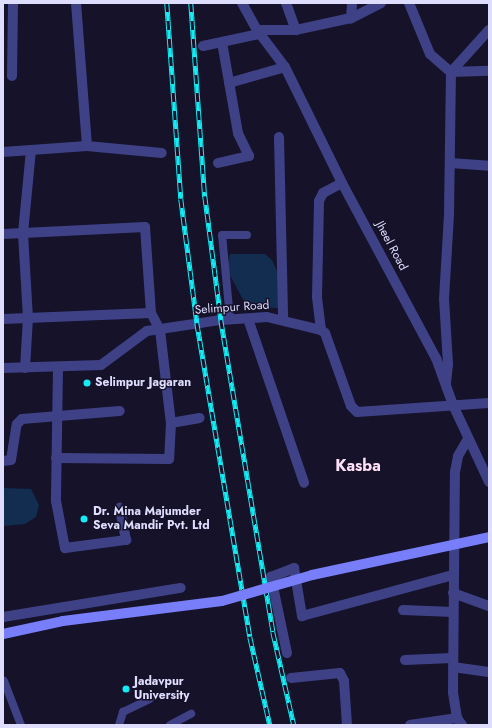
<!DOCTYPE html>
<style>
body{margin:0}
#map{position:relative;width:492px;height:728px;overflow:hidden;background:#15122a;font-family:Jost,sans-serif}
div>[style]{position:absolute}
.water>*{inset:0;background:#122d4f}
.service>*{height:8px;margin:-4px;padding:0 4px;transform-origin:4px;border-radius:4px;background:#3f4187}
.minor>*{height:10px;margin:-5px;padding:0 5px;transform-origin:5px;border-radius:5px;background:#3f4187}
.tertiary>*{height:10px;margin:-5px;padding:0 5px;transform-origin:5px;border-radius:5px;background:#3f4187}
.rail>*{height:4.5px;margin-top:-2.25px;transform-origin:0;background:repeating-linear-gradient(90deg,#15122a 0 9px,#12edf5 0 18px);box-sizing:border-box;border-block:1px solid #12edf5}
.secondary-bridge>*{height:10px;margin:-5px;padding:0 5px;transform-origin:5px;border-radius:5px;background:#787ef9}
.dots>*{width:11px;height:11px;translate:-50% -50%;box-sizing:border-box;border:2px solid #15122a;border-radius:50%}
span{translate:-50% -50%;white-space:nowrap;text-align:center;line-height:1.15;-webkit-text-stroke:3px #15122a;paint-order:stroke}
.street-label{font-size:12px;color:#dfddfe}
.poi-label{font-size:12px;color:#dfddfe;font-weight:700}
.left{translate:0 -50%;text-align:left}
.district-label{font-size:16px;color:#fedff5;font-weight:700}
.frame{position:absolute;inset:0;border:4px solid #dfddfe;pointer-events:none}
</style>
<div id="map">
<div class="water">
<div style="clip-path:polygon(230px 254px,265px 254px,272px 260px,280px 278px,278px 308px,247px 307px,227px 270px)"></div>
<div style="clip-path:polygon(3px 488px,31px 489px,39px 505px,36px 517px,25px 524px,3px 526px)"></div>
</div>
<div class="service">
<div style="left:230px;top:319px;width:84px;rotate:-95.4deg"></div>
<div style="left:222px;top:235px;width:25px"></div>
<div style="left:4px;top:681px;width:47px;rotate:68.9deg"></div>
<div style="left:119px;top:725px;width:14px;rotate:-73deg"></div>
<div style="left:123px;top:712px;width:30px;rotate:-26deg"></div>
<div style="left:170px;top:725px;width:24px;rotate:-28deg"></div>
</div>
<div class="minor">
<div style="left:76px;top:3px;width:143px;rotate:85.6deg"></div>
<div style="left:242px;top:3px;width:31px;rotate:61deg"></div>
<div style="left:286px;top:3px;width:29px;rotate:70deg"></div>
<div style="left:351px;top:18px;width:15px;rotate:-86deg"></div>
<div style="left:203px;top:46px;width:57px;rotate:-12.1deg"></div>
<div style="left:12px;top:76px;width:73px;rotate:-89.2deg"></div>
<div style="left:229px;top:83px;width:58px;rotate:-15.9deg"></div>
<div style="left:279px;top:137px;width:182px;rotate:88.7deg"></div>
<div style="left:3px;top:152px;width:84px;rotate:-4.1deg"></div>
<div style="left:87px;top:146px;width:75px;rotate:5.3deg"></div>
<div style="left:218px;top:163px;width:32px;rotate:-13deg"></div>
<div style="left:249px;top:156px;width:25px;rotate:-116deg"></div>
<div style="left:238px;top:133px;width:92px;rotate:-100deg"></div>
<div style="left:450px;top:163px;width:39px;rotate:4deg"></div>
<div style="left:3px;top:234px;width:142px;rotate:-2.8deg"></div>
<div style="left:145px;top:227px;width:86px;rotate:86deg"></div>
<div style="left:151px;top:313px;width:19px;rotate:62deg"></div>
<div style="left:160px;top:330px;width:94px;rotate:83.3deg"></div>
<div style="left:171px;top:423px;width:36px;rotate:93deg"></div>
<div style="left:169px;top:459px;width:113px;rotate:-179.5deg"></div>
<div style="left:3px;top:319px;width:148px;rotate:-2.3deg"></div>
<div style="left:248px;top:319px;width:173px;rotate:71.1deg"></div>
<div style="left:321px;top:330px;width:33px;rotate:-97deg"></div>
<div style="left:317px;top:297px;width:96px;rotate:-88.8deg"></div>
<div style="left:319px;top:201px;width:9px;rotate:-63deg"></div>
<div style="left:323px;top:193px;width:21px;rotate:-28deg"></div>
<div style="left:3px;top:368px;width:98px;rotate:-1.8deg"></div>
<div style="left:101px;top:365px;width:57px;rotate:-36.5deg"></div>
<div style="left:147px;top:331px;width:75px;rotate:-8.5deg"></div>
<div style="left:221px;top:320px;width:46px;rotate:-3.7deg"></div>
<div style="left:267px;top:317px;width:56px;rotate:13.5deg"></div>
<div style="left:321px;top:330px;width:5px;rotate:37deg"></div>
<div style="left:325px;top:333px;width:77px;rotate:70.4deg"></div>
<div style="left:351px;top:406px;width:8px;rotate:45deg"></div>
<div style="left:357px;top:412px;width:132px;rotate:-3.9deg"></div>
<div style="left:25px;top:368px;width:50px;rotate:-86.6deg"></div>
<div style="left:28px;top:318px;width:85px;rotate:-93.4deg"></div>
<div style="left:23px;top:233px;width:83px;rotate:-84.5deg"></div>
<div style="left:58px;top:368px;width:133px;rotate:90.9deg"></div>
<div style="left:56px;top:501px;width:48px;rotate:79.2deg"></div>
<div style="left:65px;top:548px;width:62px;rotate:-7.5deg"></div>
<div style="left:126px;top:540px;width:33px;rotate:-101deg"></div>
<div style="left:446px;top:383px;width:19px;rotate:-84deg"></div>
<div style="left:448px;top:364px;width:65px;rotate:-93.5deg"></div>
<div style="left:444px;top:299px;width:85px;rotate:-86.6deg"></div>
<div style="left:449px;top:214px;width:142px;rotate:-89.2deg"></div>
<div style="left:451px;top:72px;width:57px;rotate:-47.9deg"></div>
<div style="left:171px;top:423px;width:29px;rotate:-10deg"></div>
<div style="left:3px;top:461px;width:8px;rotate:-7deg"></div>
<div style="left:11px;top:460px;width:36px;rotate:-81deg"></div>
<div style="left:17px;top:424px;width:7px;rotate:-45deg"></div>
<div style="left:22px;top:419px;width:98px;rotate:-4.7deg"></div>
<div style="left:453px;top:593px;width:38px;rotate:20deg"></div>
<div style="left:403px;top:610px;width:50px;rotate:2.3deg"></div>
<div style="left:3px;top:617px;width:180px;rotate:-9.3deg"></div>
<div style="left:287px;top:653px;width:78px;rotate:-101.9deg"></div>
<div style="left:271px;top:577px;width:25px;rotate:-21deg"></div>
<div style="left:294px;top:568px;width:49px;rotate:80.5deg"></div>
<div style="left:302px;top:616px;width:156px;rotate:-15.2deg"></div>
<div style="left:405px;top:660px;width:47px;rotate:-2.4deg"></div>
<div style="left:453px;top:667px;width:36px;rotate:8deg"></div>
<div style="left:291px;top:678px;width:49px;rotate:-5.8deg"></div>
<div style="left:340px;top:673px;width:9px;rotate:63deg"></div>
<div style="left:344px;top:681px;width:44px;rotate:86.1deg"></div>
<div style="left:410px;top:725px;width:48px;rotate:-8.5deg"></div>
<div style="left:462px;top:725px;width:9px;rotate:-126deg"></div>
<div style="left:457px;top:718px;width:26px;rotate:-99deg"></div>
<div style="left:453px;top:692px;width:220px;rotate:-89.5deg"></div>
<div style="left:455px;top:472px;width:16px;rotate:-79deg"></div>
<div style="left:458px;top:456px;width:20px;rotate:-60deg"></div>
</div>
<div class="tertiary">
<div style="left:381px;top:3px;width:34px;rotate:153deg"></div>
<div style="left:351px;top:18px;width:56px;rotate:167.7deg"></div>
<div style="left:296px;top:30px;width:39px;rotate:180deg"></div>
<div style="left:257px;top:30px;width:46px;rotate:52.9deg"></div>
<div style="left:285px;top:67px;width:129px;rotate:63.8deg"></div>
<div style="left:342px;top:183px;width:199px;rotate:61.8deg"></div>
<div style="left:436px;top:358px;width:50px;rotate:70.1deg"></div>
<div style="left:453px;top:405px;width:85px;rotate:64.9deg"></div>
<div style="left:409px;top:3px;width:55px;rotate:67.6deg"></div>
<div style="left:430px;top:54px;width:28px;rotate:41deg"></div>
<div style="left:451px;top:72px;width:38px;rotate:-2deg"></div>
</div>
<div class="rail">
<div style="left:167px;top:3px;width:196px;rotate:85.9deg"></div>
<div style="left:181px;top:199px;width:125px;rotate:82.6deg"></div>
<div style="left:197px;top:323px;width:318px;rotate:80.4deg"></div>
<div style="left:250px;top:637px;width:90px;rotate:77.2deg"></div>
<div style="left:191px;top:3px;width:194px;rotate:85.9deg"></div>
<div style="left:205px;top:196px;width:125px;rotate:82.6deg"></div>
<div style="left:221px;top:320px;width:316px;rotate:80.5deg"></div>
<div style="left:273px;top:632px;width:95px;rotate:77.3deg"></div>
</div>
<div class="secondary-bridge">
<div style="left:3px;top:634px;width:61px;rotate:-12.2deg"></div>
<div style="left:63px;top:621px;width:160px;rotate:-7.2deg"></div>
<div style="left:222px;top:601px;width:94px;rotate:-16.1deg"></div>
<div style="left:312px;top:575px;width:181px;rotate:-12.1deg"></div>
</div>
<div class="dots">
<div style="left:87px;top:383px;background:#12edf5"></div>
<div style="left:84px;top:519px;background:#12edf5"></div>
<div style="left:126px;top:689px;background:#12edf5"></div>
</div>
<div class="street-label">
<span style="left:391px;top:246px;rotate:62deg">Jheel Road</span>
<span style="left:232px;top:308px;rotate:-4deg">Selimpur Road</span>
</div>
<div class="poi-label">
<span class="left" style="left:95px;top:383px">Selimpur Jagaran</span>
<span class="left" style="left:93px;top:519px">Dr. Mina Majumder<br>Seva Mandir Pvt. Ltd</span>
<span class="left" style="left:134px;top:689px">Jadavpur<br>University</span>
</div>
<div class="district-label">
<span style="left:358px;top:466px">Kasba</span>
</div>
<div class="frame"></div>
</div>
